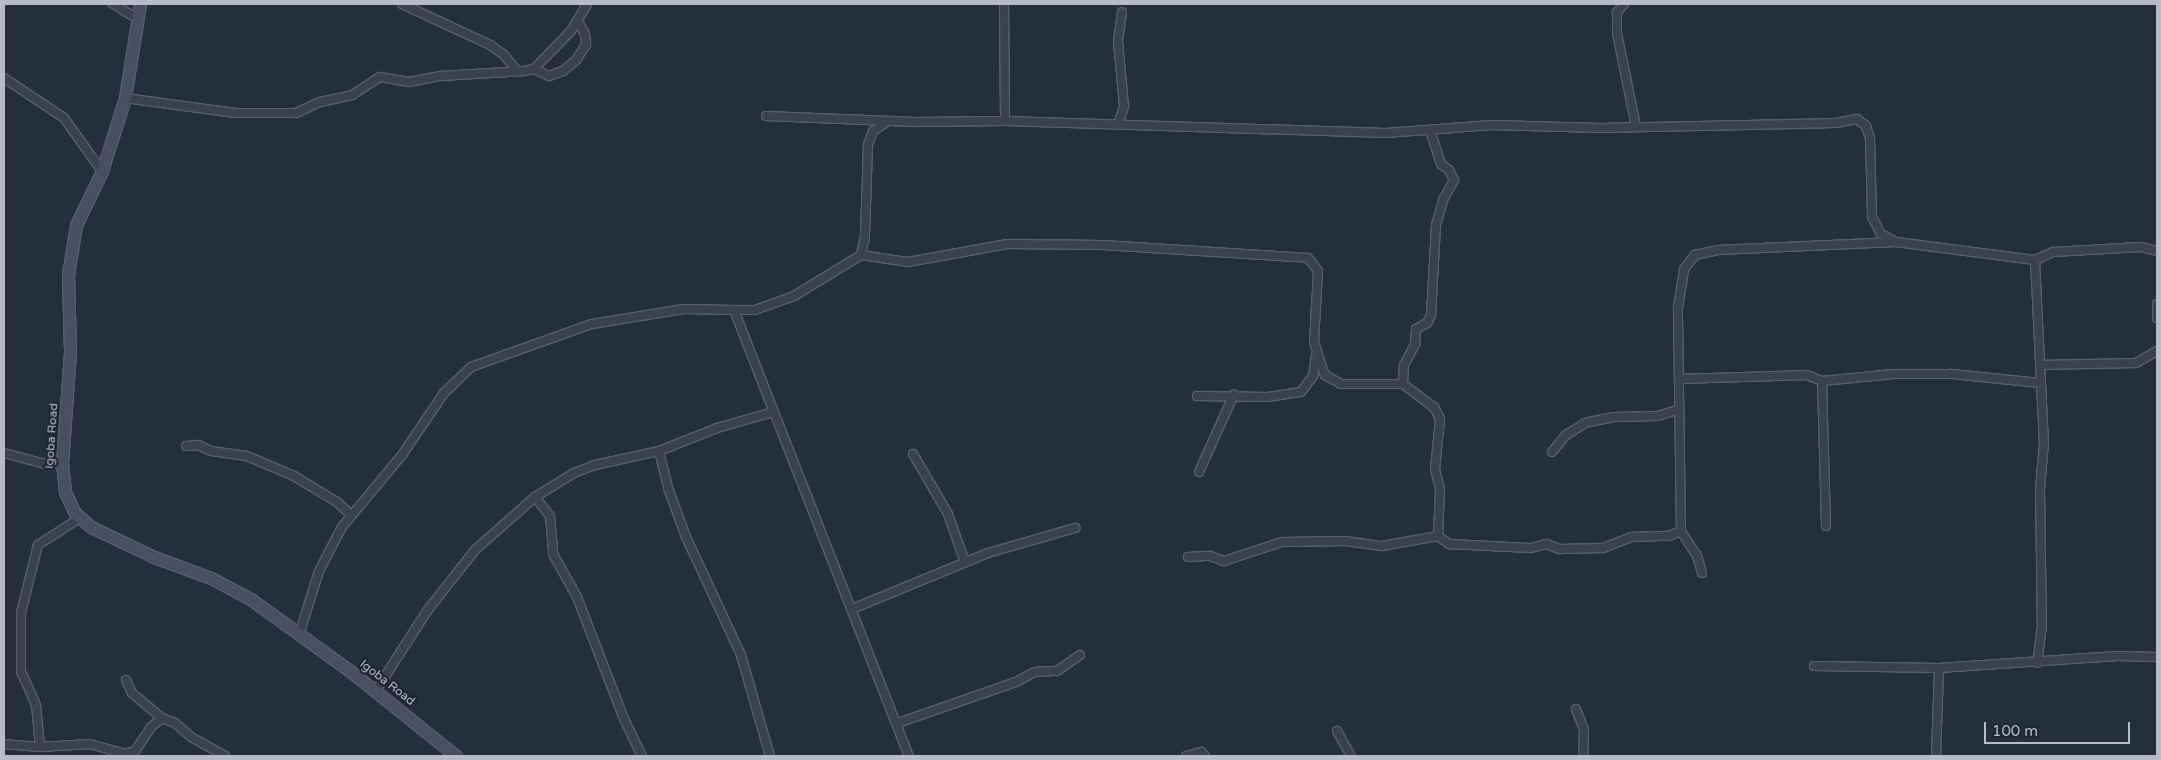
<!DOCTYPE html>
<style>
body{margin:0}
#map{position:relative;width:2161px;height:760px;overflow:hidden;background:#242f3e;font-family:"Varela Round",sans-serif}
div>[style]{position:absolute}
.roads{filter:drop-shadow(1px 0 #565f6c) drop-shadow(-1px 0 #565f6c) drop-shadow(0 1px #565f6c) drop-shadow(0 -1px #565f6c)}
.street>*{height:8px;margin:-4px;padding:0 4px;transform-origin:4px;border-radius:4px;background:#38414e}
.secondary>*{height:11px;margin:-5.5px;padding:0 5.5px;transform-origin:5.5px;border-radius:5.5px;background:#465061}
span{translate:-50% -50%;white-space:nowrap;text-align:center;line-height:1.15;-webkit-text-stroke:4.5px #1d2633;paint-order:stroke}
.street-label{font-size:12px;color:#b4bcc9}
.frame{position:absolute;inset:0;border:5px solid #b4bcc9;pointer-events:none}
.scale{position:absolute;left:1984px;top:722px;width:146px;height:22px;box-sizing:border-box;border:2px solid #b4bcc9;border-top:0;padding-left:6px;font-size:15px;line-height:18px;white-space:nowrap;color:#b4bcc9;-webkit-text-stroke:4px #1d2633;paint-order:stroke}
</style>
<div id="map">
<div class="roads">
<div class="street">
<div style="left:113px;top:4px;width:29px;rotate:31deg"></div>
<div style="left:402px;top:4px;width:97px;rotate:25deg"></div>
<div style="left:490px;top:45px;width:16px;rotate:35deg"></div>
<div style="left:503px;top:54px;width:23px;rotate:50deg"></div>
<div style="left:1004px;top:4px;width:117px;rotate:89.5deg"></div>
<div style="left:1624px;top:4px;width:11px;rotate:131deg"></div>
<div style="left:1617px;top:12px;width:21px;rotate:90deg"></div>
<div style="left:1617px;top:33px;width:95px;rotate:78.5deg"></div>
<div style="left:534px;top:69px;width:17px;rotate:25deg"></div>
<div style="left:549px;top:76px;width:15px;rotate:-20deg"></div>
<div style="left:563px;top:71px;width:17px;rotate:-40deg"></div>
<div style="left:576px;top:60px;width:18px;rotate:-56deg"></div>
<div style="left:586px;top:45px;width:11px;rotate:-95deg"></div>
<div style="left:585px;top:34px;width:13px;rotate:-119deg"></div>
<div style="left:4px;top:78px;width:72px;rotate:33.7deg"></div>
<div style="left:64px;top:118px;width:65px;rotate:54.4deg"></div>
<div style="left:125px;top:98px;width:111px;rotate:7.8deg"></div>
<div style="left:235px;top:113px;width:61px"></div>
<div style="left:296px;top:113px;width:26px;rotate:-25deg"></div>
<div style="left:320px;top:102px;width:33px;rotate:-12deg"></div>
<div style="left:352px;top:95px;width:33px;rotate:-33deg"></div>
<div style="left:380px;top:77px;width:29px;rotate:10deg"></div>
<div style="left:409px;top:82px;width:33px;rotate:-11deg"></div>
<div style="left:441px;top:76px;width:84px;rotate:-3.4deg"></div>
<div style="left:525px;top:71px;width:9px;rotate:-13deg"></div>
<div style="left:534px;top:69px;width:53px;rotate:-45.8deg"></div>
<div style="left:571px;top:31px;width:31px;rotate:-59deg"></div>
<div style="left:766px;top:116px;width:150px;rotate:2.3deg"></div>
<div style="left:916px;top:122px;width:89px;rotate:-0.6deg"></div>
<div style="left:1005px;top:121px;width:381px;rotate:1.8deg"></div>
<div style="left:1386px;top:133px;width:106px;rotate:-4.3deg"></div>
<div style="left:1492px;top:125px;width:109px;rotate:1.6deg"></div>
<div style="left:1601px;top:128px;width:235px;rotate:-1.2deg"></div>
<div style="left:1836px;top:123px;width:21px;rotate:-11deg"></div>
<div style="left:1857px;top:119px;width:11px;rotate:38deg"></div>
<div style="left:1866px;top:126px;width:13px;rotate:72deg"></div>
<div style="left:1870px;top:138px;width:79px;rotate:88.5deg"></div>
<div style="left:1872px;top:217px;width:19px;rotate:62deg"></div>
<div style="left:1881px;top:234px;width:17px;rotate:28deg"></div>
<div style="left:888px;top:121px;width:18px;rotate:146deg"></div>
<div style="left:873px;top:131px;width:15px;rotate:110deg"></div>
<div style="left:868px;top:145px;width:92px;rotate:91.9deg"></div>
<div style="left:865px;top:237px;width:18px;rotate:103deg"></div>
<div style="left:861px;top:255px;width:79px;rotate:148.5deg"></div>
<div style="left:794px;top:296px;width:41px;rotate:160.3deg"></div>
<div style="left:755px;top:310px;width:21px;rotate:180deg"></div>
<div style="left:734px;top:310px;width:479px;rotate:68.6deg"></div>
<div style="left:1118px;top:125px;width:20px;rotate:-72deg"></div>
<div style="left:1124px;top:106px;width:65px;rotate:-95.3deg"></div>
<div style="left:1118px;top:41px;width:29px;rotate:-82deg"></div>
<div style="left:861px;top:255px;width:48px;rotate:8.5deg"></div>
<div style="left:908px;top:262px;width:101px;rotate:-10.3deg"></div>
<div style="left:1007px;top:244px;width:96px;rotate:0.6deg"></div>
<div style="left:1103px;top:245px;width:205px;rotate:3.6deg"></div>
<div style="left:1308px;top:258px;width:16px;rotate:52deg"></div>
<div style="left:1318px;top:271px;width:71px;rotate:93.2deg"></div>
<div style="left:1314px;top:342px;width:35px;rotate:72deg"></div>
<div style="left:1325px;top:375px;width:18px;rotate:29deg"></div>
<div style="left:1341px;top:384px;width:62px"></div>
<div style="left:1403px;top:384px;width:39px;rotate:37deg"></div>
<div style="left:1434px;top:407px;width:13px;rotate:63deg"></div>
<div style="left:1440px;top:419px;width:50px;rotate:95.7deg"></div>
<div style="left:1435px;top:469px;width:21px;rotate:76deg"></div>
<div style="left:1440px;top:489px;width:47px;rotate:92.4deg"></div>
<div style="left:2035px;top:260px;width:183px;rotate:87.2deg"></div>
<div style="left:2044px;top:443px;width:46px;rotate:95deg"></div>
<div style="left:2040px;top:489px;width:136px;rotate:89.2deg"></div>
<div style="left:2042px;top:625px;width:38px;rotate:97deg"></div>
<div style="left:2157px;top:304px;width:14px;rotate:90deg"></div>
<div style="left:2040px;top:365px;width:96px;rotate:-1.2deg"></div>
<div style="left:2136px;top:363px;width:24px;rotate:-30deg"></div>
<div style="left:1679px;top:379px;width:128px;rotate:-1.8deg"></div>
<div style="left:1807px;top:375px;width:16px;rotate:22deg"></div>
<div style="left:1822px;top:381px;width:145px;rotate:88.4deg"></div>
<div style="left:1822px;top:381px;width:72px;rotate:-5.6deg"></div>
<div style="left:1894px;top:374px;width:57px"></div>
<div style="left:1951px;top:374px;width:88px;rotate:5.8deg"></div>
<div style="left:1403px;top:384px;width:19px;rotate:-87deg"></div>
<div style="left:1404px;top:365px;width:24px;rotate:-62deg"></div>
<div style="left:1415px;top:344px;width:15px;rotate:-86deg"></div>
<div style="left:1416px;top:329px;width:13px;rotate:-29deg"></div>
<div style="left:1427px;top:323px;width:9px;rotate:-63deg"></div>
<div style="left:1431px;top:315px;width:90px;rotate:-86.8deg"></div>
<div style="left:1436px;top:225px;width:26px;rotate:-74deg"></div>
<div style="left:1443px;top:200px;width:23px;rotate:-61deg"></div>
<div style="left:1454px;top:180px;width:11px;rotate:-117deg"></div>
<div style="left:1449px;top:170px;width:10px;rotate:-143deg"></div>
<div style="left:1441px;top:164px;width:36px;rotate:-108deg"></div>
<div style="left:1197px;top:396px;width:71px;rotate:0.8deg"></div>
<div style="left:1268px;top:397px;width:33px;rotate:-9deg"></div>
<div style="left:1301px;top:392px;width:20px;rotate:-53deg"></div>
<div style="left:1313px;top:376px;width:21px;rotate:-82deg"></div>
<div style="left:186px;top:446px;width:12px;rotate:-5deg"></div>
<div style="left:198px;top:445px;width:14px;rotate:25deg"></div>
<div style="left:211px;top:451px;width:36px;rotate:8deg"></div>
<div style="left:247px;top:456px;width:51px;rotate:23.1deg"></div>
<div style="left:294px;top:476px;width:50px;rotate:31.2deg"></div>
<div style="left:337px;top:502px;width:19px;rotate:43deg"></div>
<div style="left:659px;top:451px;width:38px;rotate:76deg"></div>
<div style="left:668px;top:488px;width:52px;rotate:69.8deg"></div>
<div style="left:686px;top:537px;width:130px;rotate:65deg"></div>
<div style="left:741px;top:655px;width:105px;rotate:74deg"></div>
<div style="left:1552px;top:452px;width:22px;rotate:-51deg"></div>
<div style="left:1566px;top:435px;width:22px;rotate:-32deg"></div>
<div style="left:1585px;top:423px;width:29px;rotate:-12deg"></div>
<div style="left:1613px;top:417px;width:45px;rotate:-1.3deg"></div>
<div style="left:1658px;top:416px;width:22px;rotate:-18deg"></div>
<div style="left:4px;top:453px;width:42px;rotate:15deg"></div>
<div style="left:45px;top:464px;width:17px;rotate:-3deg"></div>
<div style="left:913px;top:454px;width:69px;rotate:59.7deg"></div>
<div style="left:948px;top:514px;width:51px;rotate:70.5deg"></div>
<div style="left:1199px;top:472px;width:85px;rotate:-65.8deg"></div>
<div style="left:535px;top:497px;width:24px;rotate:52deg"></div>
<div style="left:550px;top:516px;width:38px;rotate:85deg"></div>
<div style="left:553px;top:554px;width:49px;rotate:60.8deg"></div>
<div style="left:577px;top:597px;width:131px;rotate:68.9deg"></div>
<div style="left:624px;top:719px;width:41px;rotate:64.1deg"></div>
<div style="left:1188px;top:557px;width:22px;rotate:-3deg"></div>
<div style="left:1210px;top:556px;width:15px;rotate:20deg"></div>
<div style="left:1224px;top:561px;width:61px;rotate:-18.1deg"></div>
<div style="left:1282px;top:542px;width:63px;rotate:-0.9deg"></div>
<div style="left:1345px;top:541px;width:37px;rotate:8deg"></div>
<div style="left:1382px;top:546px;width:57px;rotate:-10.1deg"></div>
<div style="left:1438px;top:536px;width:14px;rotate:36deg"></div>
<div style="left:1449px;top:544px;width:82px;rotate:2.8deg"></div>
<div style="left:1531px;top:548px;width:16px;rotate:-15deg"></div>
<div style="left:1546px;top:544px;width:15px;rotate:20deg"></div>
<div style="left:1560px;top:549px;width:43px;rotate:-1.3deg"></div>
<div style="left:1603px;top:548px;width:30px;rotate:-21deg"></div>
<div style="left:1631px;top:537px;width:38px;rotate:-2deg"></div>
<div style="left:1669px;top:536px;width:13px;rotate:-23deg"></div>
<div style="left:1702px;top:573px;width:18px;rotate:-106deg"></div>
<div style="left:1697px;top:556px;width:30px;rotate:-123deg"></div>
<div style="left:1681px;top:531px;width:223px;rotate:-90.8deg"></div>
<div style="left:1678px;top:308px;width:39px;rotate:-81deg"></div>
<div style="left:1684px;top:269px;width:18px;rotate:-52deg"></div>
<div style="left:1695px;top:255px;width:24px;rotate:-12deg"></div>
<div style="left:1718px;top:250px;width:178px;rotate:-2.6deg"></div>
<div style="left:1896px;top:242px;width:140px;rotate:7.4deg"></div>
<div style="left:2035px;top:260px;width:20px;rotate:-24deg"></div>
<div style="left:2053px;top:252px;width:88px;rotate:-3.3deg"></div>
<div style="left:2141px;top:247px;width:16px;rotate:14deg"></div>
<div style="left:852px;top:609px;width:147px;rotate:-22.4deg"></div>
<div style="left:988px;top:553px;width:91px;rotate:-16deg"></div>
<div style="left:299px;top:635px;width:67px;rotate:-72.6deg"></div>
<div style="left:319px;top:571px;width:50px;rotate:-62.4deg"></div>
<div style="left:342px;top:527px;width:94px;rotate:-50.2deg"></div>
<div style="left:402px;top:455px;width:75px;rotate:-55.9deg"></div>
<div style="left:444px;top:393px;width:37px;rotate:-44deg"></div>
<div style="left:471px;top:367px;width:128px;rotate:-19.6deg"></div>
<div style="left:592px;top:324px;width:93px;rotate:-9.3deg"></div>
<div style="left:684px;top:309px;width:50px;rotate:1.1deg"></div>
<div style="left:1814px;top:666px;width:125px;rotate:0.9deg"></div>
<div style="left:1939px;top:668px;width:178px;rotate:-3.9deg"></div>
<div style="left:2117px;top:656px;width:40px;rotate:1.4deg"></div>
<div style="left:126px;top:680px;width:14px;rotate:65deg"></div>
<div style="left:132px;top:693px;width:39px;rotate:40deg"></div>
<div style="left:162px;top:718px;width:14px;rotate:21deg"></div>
<div style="left:175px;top:723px;width:21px;rotate:41deg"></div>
<div style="left:191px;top:737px;width:39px;rotate:29deg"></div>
<div style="left:375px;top:692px;width:96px;rotate:-57.3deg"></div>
<div style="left:427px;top:611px;width:78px;rotate:-51.8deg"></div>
<div style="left:475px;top:550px;width:80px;rotate:-41.5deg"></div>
<div style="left:535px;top:497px;width:46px;rotate:-31.6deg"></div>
<div style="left:574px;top:473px;width:22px;rotate:-21deg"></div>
<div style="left:595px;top:465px;width:66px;rotate:-12.3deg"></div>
<div style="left:659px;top:451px;width:62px;rotate:-21.6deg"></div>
<div style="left:717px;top:428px;width:58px;rotate:-15.9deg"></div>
<div style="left:1576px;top:709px;width:22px;rotate:69deg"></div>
<div style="left:1584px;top:730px;width:26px;rotate:92deg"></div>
<div style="left:898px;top:723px;width:125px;rotate:-19.2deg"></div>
<div style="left:1016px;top:682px;width:21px;rotate:-28deg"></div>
<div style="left:1035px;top:672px;width:22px;rotate:-3deg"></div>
<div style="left:1057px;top:671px;width:28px;rotate:-35deg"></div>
<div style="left:1337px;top:731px;width:29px;rotate:61deg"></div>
<div style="left:4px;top:744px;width:36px;rotate:5deg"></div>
<div style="left:40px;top:747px;width:50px;rotate:-3.4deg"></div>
<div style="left:90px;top:744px;width:36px;rotate:16deg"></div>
<div style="left:125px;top:754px;width:9px;rotate:-18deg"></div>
<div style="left:40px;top:747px;width:42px;rotate:-95.4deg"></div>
<div style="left:36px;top:705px;width:36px;rotate:-114deg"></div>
<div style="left:21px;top:672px;width:59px;rotate:-90deg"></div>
<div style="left:21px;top:613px;width:70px;rotate:-76deg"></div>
<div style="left:38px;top:545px;width:50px;rotate:-32.7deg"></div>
<div style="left:133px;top:754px;width:32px;rotate:-56deg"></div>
<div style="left:151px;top:727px;width:14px;rotate:-39deg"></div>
<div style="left:1186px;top:756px;width:16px;rotate:-15deg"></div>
<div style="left:1201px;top:752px;width:6px;rotate:45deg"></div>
<div style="left:1936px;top:756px;width:88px;rotate:-88deg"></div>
</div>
<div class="secondary">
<div style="left:140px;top:4px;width:95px;rotate:99.1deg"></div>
<div style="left:125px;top:98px;width:77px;rotate:107.5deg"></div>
<div style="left:102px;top:171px;width:60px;rotate:115.7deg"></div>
<div style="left:76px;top:225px;width:51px;rotate:99.1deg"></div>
<div style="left:68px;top:275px;width:77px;rotate:88.5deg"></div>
<div style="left:70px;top:352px;width:111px;rotate:94.1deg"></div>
<div style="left:62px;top:463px;width:29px;rotate:84deg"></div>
<div style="left:65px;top:492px;width:23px;rotate:65deg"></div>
<div style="left:75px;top:513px;width:21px;rotate:41deg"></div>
<div style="left:91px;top:527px;width:70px;rotate:25.5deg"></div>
<div style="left:154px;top:557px;width:61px;rotate:20.2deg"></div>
<div style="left:211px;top:578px;width:47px;rotate:28.2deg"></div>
<div style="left:252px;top:600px;width:121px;rotate:35.9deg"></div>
<div style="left:350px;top:671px;width:136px;rotate:38.7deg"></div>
</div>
</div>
<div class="street-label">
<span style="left:52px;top:436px;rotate:-86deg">Igoba Road</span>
<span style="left:387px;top:683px;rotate:38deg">Igoba Road</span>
</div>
<div class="frame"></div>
<div class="scale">100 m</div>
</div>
